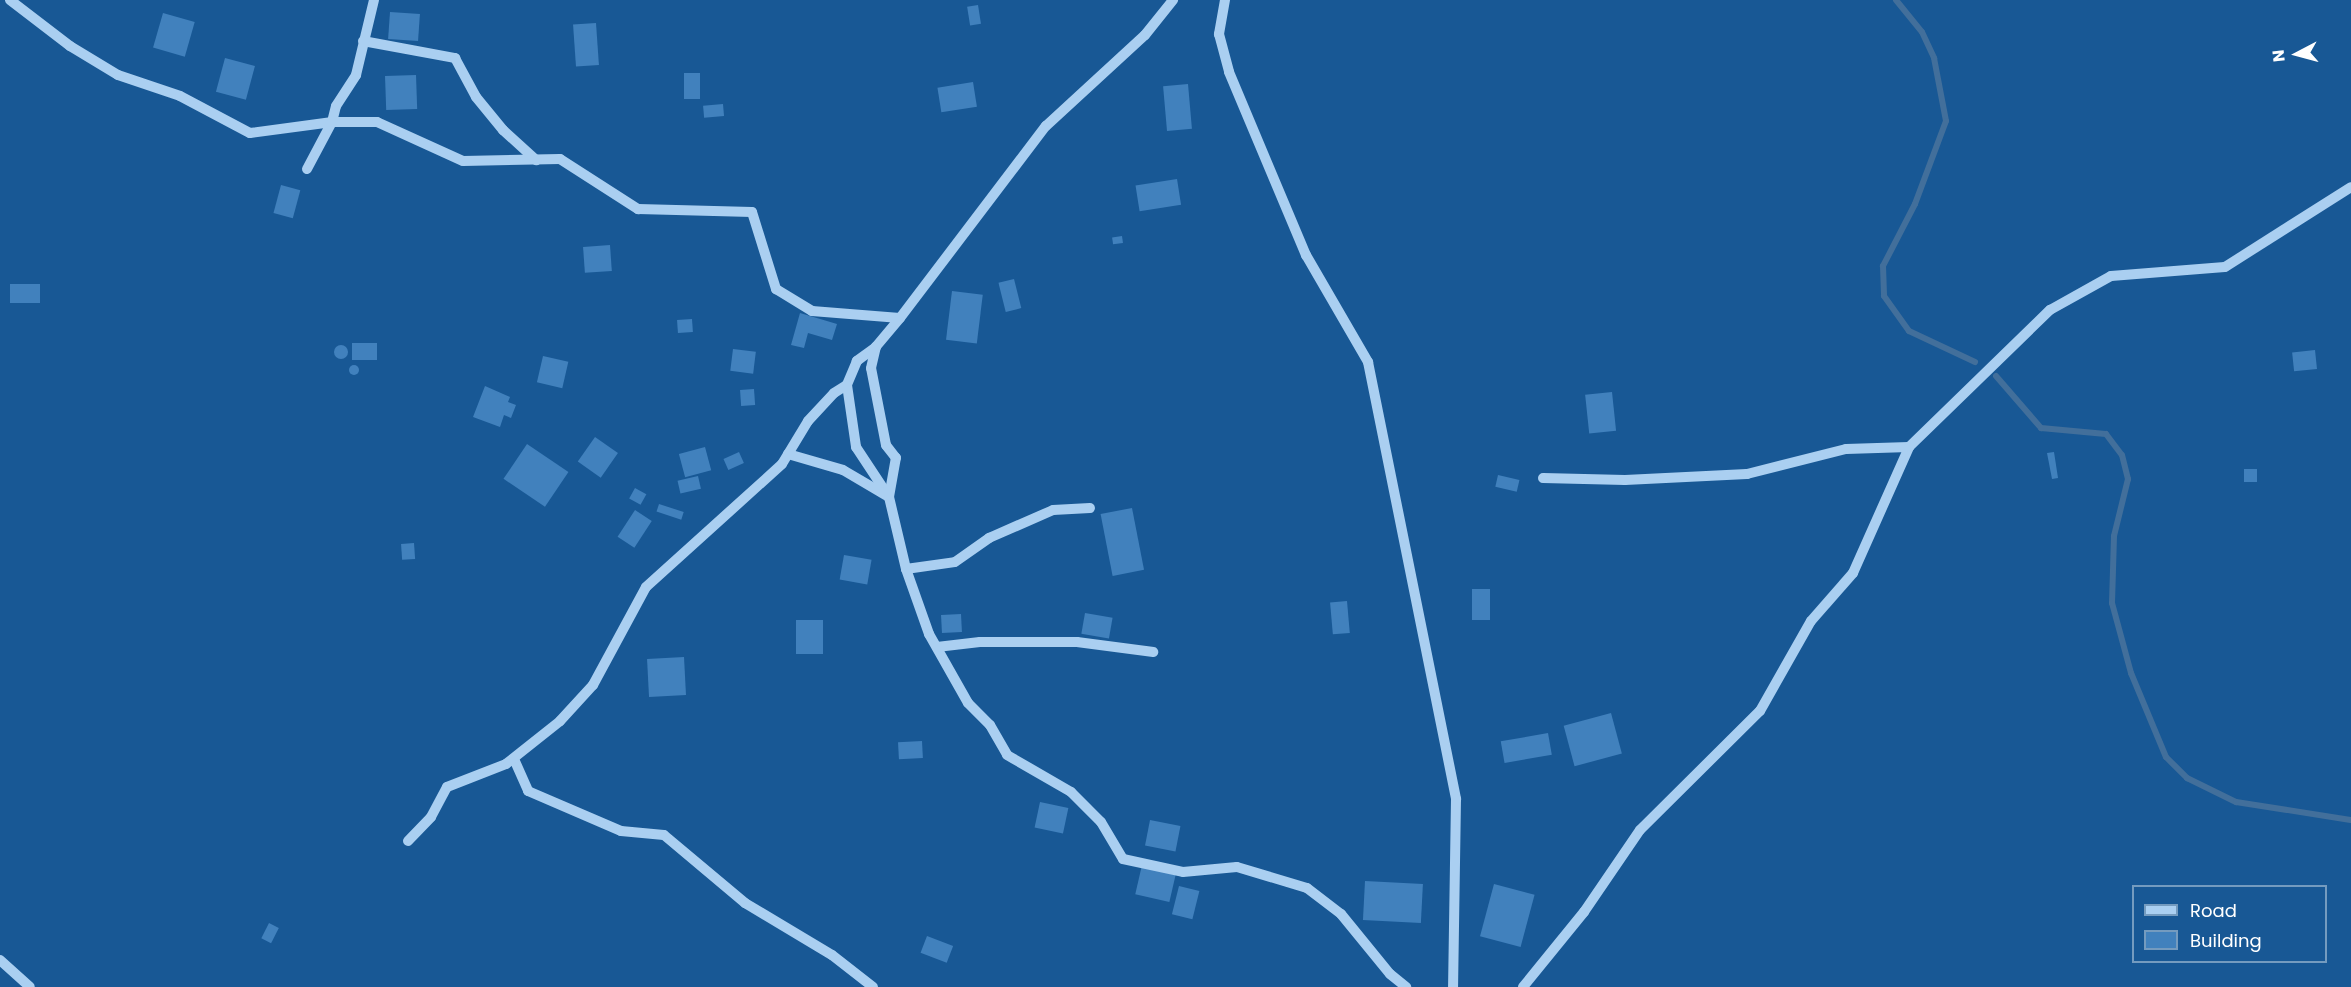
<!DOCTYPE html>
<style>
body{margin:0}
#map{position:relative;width:2351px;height:987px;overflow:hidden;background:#185895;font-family:Poppins,sans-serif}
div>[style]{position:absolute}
.stream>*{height:6px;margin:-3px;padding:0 3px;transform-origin:3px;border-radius:3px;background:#426f9b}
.building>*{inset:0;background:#4181bd;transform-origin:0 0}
.round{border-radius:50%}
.minor>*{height:10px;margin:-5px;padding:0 5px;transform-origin:5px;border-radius:5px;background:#aacff1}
span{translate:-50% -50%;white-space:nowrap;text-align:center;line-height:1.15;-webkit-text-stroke:6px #185895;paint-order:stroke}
.legend{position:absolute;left:2132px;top:885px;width:195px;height:78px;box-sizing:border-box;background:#185895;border:2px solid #749bbf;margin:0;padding:8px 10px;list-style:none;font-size:18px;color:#fff}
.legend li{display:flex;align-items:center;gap:12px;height:30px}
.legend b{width:30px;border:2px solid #749bbf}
.north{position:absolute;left:2267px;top:24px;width:60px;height:60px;-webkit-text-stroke:4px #185895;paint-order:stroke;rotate:264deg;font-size:16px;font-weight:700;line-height:24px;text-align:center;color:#fff}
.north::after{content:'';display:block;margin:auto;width:21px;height:27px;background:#fff;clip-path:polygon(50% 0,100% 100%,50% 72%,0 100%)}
</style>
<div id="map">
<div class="stream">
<div style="left:1896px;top:0;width:41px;rotate:50.9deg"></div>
<div style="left:1922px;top:32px;width:29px;rotate:65deg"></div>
<div style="left:1934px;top:58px;width:64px;rotate:79.2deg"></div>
<div style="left:1946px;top:121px;width:89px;rotate:110.5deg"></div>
<div style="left:1915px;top:204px;width:70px;rotate:117.3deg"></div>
<div style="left:1883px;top:266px;width:30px;rotate:88deg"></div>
<div style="left:1884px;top:296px;width:43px;rotate:54.5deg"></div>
<div style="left:1909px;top:331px;width:73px;rotate:25.2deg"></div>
<div style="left:1996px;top:376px;width:69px;rotate:49.1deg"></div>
<div style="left:2041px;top:428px;width:65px;rotate:5.3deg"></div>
<div style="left:2106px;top:434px;width:26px;rotate:53deg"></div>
<div style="left:2122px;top:455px;width:25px;rotate:76deg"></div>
<div style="left:2128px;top:479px;width:59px;rotate:103.8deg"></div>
<div style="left:2114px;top:536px;width:67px;rotate:91.7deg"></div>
<div style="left:2112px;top:603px;width:73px;rotate:74.8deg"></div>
<div style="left:2131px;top:673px;width:91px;rotate:67.4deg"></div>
<div style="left:2166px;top:757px;width:30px;rotate:45deg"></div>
<div style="left:2187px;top:778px;width:55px;rotate:26.1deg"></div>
<div style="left:2236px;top:802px;width:116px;rotate:8.9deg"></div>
</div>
<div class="building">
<div style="left:978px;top:5px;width:19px;height:11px;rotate:81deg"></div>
<div style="left:390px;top:12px;width:30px;height:27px;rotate:4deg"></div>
<div style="left:163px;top:13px;width:33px;height:36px;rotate:16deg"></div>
<div style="left:596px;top:23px;width:42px;height:23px;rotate:86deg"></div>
<div style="left:225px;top:58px;width:31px;height:35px;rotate:15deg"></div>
<div style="left:684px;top:73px;width:16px;height:26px"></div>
<div style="left:416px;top:75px;width:34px;height:31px;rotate:88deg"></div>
<div style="left:973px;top:82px;width:25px;height:36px;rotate:81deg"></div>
<div style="left:1188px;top:84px;width:45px;height:25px;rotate:85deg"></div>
<div style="left:723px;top:104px;width:12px;height:20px;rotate:85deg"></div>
<div style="left:1177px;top:179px;width:26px;height:42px;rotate:81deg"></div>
<div style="left:281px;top:185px;width:20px;height:29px;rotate:15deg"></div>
<div style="left:1122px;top:236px;width:7px;height:10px;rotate:82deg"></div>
<div style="left:610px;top:245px;width:26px;height:27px;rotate:86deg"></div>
<div style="left:1014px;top:279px;width:30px;height:16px;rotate:76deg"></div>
<div style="left:10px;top:284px;width:30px;height:19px"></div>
<div style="left:952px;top:291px;width:31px;height:49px;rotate:7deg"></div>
<div style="clip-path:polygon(800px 313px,837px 324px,832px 340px,808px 333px,804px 348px,791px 345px)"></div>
<div style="left:692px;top:319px;width:13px;height:15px;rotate:86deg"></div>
<div style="left:352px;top:343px;width:25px;height:17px"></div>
<div class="round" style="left:334px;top:345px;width:14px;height:14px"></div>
<div style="left:733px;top:349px;width:23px;height:22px;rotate:7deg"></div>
<div style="left:2315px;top:350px;width:19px;height:23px;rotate:84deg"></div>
<div style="left:543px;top:356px;width:26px;height:27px;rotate:13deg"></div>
<div class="round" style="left:349px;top:365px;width:10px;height:10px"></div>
<div style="clip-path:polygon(485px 386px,510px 397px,508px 402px,516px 405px,511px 418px,504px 415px,500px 427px,473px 417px)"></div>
<div style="left:754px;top:389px;width:16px;height:14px;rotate:86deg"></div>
<div style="left:1612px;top:392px;width:39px;height:27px;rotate:84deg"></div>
<div style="left:595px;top:437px;width:28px;height:30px;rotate:35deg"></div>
<div style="left:527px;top:444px;width:50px;height:42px;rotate:34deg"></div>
<div style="left:705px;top:447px;width:24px;height:27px;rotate:75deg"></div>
<div style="left:739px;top:452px;width:12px;height:17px;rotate:66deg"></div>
<div style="clip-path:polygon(2054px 452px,2058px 478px,2052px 479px,2047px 453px)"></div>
<div style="left:2244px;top:469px;width:13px;height:13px"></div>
<div style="left:1498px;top:475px;width:22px;height:12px;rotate:13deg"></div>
<div style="left:698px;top:476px;width:13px;height:21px;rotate:77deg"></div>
<div style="left:635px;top:488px;width:13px;height:12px;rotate:29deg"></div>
<div style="left:659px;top:504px;width:26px;height:8px;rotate:18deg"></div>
<div style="left:1132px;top:508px;width:63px;height:32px;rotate:79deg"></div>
<div style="left:635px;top:510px;width:20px;height:32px;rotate:33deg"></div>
<div style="left:414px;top:543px;width:16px;height:13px;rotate:86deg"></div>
<div style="left:844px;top:555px;width:28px;height:25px;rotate:10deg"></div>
<div style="left:1472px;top:589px;width:18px;height:31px"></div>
<div style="left:1347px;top:601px;width:32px;height:17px;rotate:85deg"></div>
<div style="left:1085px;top:613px;width:28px;height:21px;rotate:10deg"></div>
<div style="left:961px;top:614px;width:18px;height:20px;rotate:87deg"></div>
<div style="left:823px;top:620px;width:34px;height:27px;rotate:90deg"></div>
<div style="left:684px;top:657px;width:38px;height:37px;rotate:87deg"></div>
<div style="left:1611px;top:713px;width:42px;height:49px;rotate:75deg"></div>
<div style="left:1548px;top:733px;width:22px;height:48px;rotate:80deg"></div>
<div style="left:922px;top:741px;width:17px;height:24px;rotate:87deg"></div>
<div style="left:1040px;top:802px;width:29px;height:26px;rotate:12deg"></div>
<div style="left:1150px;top:820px;width:31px;height:26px;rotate:11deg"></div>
<div style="left:1142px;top:865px;width:35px;height:30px;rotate:13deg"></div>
<div style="left:1365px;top:881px;width:58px;height:39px;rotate:3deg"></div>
<div style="left:1494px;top:884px;width:42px;height:54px;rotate:15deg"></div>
<div style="left:1179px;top:886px;width:21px;height:29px;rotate:14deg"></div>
<div style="left:269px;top:923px;width:11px;height:17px;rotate:27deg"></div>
<div style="left:927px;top:936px;width:28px;height:18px;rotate:21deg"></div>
</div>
<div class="minor">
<div style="left:10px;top:0;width:76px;rotate:37.5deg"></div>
<div style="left:70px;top:46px;width:56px;rotate:31.1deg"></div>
<div style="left:118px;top:75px;width:65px;rotate:18.7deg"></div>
<div style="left:180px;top:96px;width:79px;rotate:27.9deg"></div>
<div style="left:250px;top:133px;width:83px;rotate:-7.6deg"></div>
<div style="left:332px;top:122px;width:45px"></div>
<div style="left:377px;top:122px;width:94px;rotate:24.4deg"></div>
<div style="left:463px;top:161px;width:97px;rotate:-1.2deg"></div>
<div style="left:560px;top:159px;width:93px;rotate:32.7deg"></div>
<div style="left:638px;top:209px;width:114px;rotate:1.5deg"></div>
<div style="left:752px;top:212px;width:81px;rotate:72.7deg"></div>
<div style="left:776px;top:289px;width:42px;rotate:31.4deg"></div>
<div style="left:812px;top:311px;width:88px;rotate:4.5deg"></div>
<div style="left:900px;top:318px;width:241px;rotate:-52.8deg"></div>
<div style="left:1046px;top:126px;width:134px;rotate:-42.6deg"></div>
<div style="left:1145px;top:35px;width:45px;rotate:-51.3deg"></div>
<div style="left:1225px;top:0;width:35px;rotate:100deg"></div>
<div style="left:1219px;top:34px;width:39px;rotate:75deg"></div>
<div style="left:1229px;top:72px;width:199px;rotate:67.2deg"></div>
<div style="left:1306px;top:255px;width:124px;rotate:59.9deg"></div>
<div style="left:1368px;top:362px;width:446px;rotate:78.6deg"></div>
<div style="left:1456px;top:799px;width:188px;rotate:90.9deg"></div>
<div style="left:363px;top:41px;width:94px;rotate:10.5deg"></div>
<div style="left:455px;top:58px;width:44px;rotate:61.7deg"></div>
<div style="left:476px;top:97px;width:43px;rotate:50.7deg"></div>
<div style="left:503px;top:130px;width:45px;rotate:42.3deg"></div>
<div style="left:307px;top:169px;width:53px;rotate:-62deg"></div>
<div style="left:332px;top:122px;width:16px;rotate:-76deg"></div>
<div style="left:336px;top:106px;width:37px;rotate:-57deg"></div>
<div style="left:356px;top:75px;width:77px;rotate:-76.5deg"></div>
<div style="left:900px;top:318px;width:38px;rotate:130deg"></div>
<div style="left:876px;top:347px;width:24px;rotate:144deg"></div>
<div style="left:857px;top:361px;width:26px;rotate:113deg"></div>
<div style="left:847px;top:385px;width:63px;rotate:81.7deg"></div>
<div style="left:856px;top:447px;width:60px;rotate:56.6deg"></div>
<div style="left:889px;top:497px;width:74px;rotate:76.7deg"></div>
<div style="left:906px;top:569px;width:69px;rotate:70.5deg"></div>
<div style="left:929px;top:634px;width:79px;rotate:60.5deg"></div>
<div style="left:968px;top:703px;width:31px;rotate:45deg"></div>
<div style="left:990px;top:725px;width:34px;rotate:60deg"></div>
<div style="left:1007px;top:755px;width:74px;rotate:30deg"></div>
<div style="left:1071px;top:792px;width:42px;rotate:45deg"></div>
<div style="left:1101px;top:822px;width:43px;rotate:59.3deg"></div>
<div style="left:1123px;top:859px;width:61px;rotate:12.2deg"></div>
<div style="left:1183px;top:872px;width:54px;rotate:-5.3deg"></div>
<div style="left:1237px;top:867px;width:73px;rotate:16.7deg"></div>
<div style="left:1307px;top:888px;width:43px;rotate:37.4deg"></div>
<div style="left:1341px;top:914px;width:77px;rotate:50.8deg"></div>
<div style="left:1390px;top:974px;width:21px;rotate:39deg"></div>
<div style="left:788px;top:454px;width:57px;rotate:16.2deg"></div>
<div style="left:843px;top:470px;width:53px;rotate:30.4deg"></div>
<div style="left:889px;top:497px;width:40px;rotate:-80deg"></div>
<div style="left:896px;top:458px;width:16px;rotate:-128deg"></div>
<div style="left:886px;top:445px;width:78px;rotate:-101deg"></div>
<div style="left:871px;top:368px;width:22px;rotate:-77deg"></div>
<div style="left:1543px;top:478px;width:82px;rotate:1.4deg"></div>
<div style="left:1625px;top:480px;width:122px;rotate:-2.8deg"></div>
<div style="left:1747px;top:474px;width:102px;rotate:-14.2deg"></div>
<div style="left:1846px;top:449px;width:63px;rotate:-1.8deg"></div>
<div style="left:906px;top:569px;width:49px;rotate:-8.1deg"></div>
<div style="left:955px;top:562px;width:42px;rotate:-35.2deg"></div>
<div style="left:989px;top:538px;width:70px;rotate:-23.6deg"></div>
<div style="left:1053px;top:510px;width:37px;rotate:-3deg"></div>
<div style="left:937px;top:647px;width:43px;rotate:-6.6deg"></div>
<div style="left:980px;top:642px;width:97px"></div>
<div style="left:1077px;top:642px;width:77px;rotate:7.5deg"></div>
<div style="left:514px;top:759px;width:35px;rotate:66deg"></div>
<div style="left:528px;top:791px;width:101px;rotate:23.3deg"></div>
<div style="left:621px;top:831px;width:43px;rotate:5.3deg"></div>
<div style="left:664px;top:835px;width:106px;rotate:40deg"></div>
<div style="left:745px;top:903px;width:101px;rotate:30.9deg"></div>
<div style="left:832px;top:955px;width:52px;rotate:38deg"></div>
<div style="left:408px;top:841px;width:33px;rotate:-46deg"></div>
<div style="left:431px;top:817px;width:34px;rotate:-62deg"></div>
<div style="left:447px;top:787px;width:63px;rotate:-21.3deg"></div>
<div style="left:506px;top:764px;width:69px;rotate:-38.5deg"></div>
<div style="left:560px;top:721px;width:49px;rotate:-47.5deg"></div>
<div style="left:593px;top:685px;width:111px;rotate:-61.6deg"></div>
<div style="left:646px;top:587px;width:183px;rotate:-42.1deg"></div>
<div style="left:782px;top:464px;width:50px;rotate:-58.8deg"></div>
<div style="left:808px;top:421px;width:38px;rotate:-47deg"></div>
<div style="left:834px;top:393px;width:15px;rotate:-32deg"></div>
<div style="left:0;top:960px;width:40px;rotate:42deg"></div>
<div style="left:1523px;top:987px;width:97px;rotate:-50.9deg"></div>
<div style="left:1584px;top:912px;width:99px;rotate:-55.7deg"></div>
<div style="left:1640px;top:830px;width:169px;rotate:-44.8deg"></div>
<div style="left:1760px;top:711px;width:103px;rotate:-60.5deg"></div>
<div style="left:1811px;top:621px;width:64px;rotate:-48.8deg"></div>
<div style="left:1853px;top:573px;width:138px;rotate:-66deg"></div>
<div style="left:1909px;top:447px;width:197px;rotate:-44.2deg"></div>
<div style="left:2050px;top:310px;width:70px;rotate:-29.1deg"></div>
<div style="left:2111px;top:276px;width:114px;rotate:-4.5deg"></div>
<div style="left:2225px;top:267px;width:149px;rotate:-32.4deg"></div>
</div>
<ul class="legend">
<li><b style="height:8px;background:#aacff1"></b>Road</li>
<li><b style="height:16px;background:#4181bd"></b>Building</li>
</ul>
<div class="north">N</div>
</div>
